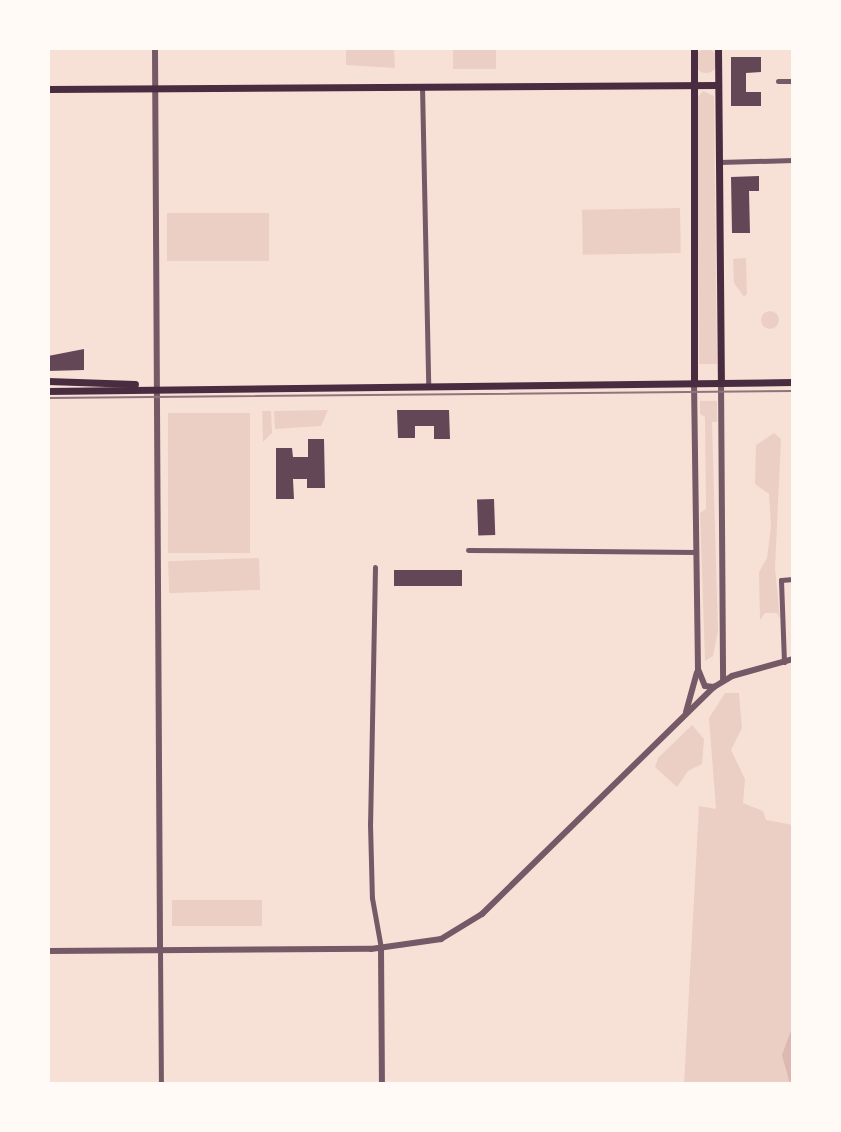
<!DOCTYPE html>
<style>
body{margin:0}
#map{position:relative;width:841px;height:1132px;overflow:hidden;background:#f7e1d7;font-family:"Golos Text",sans-serif}
div>[style]{position:absolute}
.green>*{inset:0;background:#ebcfc5;transform-origin:0 0}
.round{border-radius:50%}
.water>*{inset:0;background:#dcb8b0}
.building>*{inset:0;background:#644757;transform-origin:0 0}
.minor>*{height:5px;margin:-2.5px;padding:0 2.5px;transform-origin:2.5px;border-radius:2.5px;background:#755966}
.tertiary>*{height:6px;margin:-3px;padding:0 3px;transform-origin:3px;border-radius:3px;background:#755966}
.secondary>*{height:7px;margin:-3.5px;padding:0 3.5px;transform-origin:3.5px;border-radius:3.5px;background:#4a2c40}
.tram>*{height:2px;margin:-1px;padding:0 1px;transform-origin:1px;border-radius:1px;background:#8f747c}
span{translate:-50% -50%;white-space:nowrap;text-align:center;line-height:1.15;-webkit-text-stroke:6px #fffaf5;paint-order:stroke}
.frame{position:absolute;inset:0;border:50px solid #fffaf5;pointer-events:none}
</style>
<div id="map">
<div class="green">
<div style="clip-path:polygon(346px 48px,394px 48px,395px 68px,346px 65px)"></div>
<div style="left:453px;top:48px;width:43px;height:21px"></div>
<div class="round" style="left:694px;top:49px;width:24px;height:24px"></div>
<div style="clip-path:polygon(703px 91px,714px 96px,717px 364px,699px 364px,697px 98px)"></div>
<div style="left:680px;top:208px;width:45px;height:98px;rotate:89deg"></div>
<div style="left:167px;top:213px;width:102px;height:48px"></div>
<div style="clip-path:polygon(746px 258px,747px 294px,744px 297px,734px 283px,733px 259px)"></div>
<div class="round" style="left:761px;top:311px;width:18px;height:18px"></div>
<div style="clip-path:polygon(700px 401px,717px 401px,717px 422px,712px 422px,718px 631px,713px 656px,705px 661px,700px 513px,706px 509px,705px 417px,700px 414px)"></div>
<div style="clip-path:polygon(328px 410px,321px 426px,275px 429px,274px 411px)"></div>
<div style="clip-path:polygon(262px 411px,271px 411px,272px 433px,263px 442px)"></div>
<div style="left:168px;top:413px;width:82px;height:140px"></div>
<div style="clip-path:polygon(774px 433px,781px 439px,775px 568px,780px 619px,777px 613px,765px 613px,760px 620px,759px 572px,767px 558px,771px 526px,769px 494px,755px 484px,756px 445px)"></div>
<div style="left:259px;top:558px;width:32px;height:91px;rotate:88deg"></div>
<div style="clip-path:polygon(725px 693px,739px 693px,742px 728px,731px 750px,745px 779px,743px 803px,763px 811px,766px 820px,793px 825px,793px 1084px,684px 1084px,699px 806px,716px 809px,709px 718px)"></div>
<div style="clip-path:polygon(692px 725px,704px 739px,702px 764px,688px 771px,677px 787px,655px 767px,658px 758px)"></div>
<div style="left:262px;top:900px;width:26px;height:90px;rotate:90deg"></div>
</div>
<div class="water">
<div style="clip-path:polygon(793px 1025px,793px 1084px,790px 1084px,782px 1055px)"></div>
</div>
<div class="building">
<div style="clip-path:polygon(731px 57px,761px 57px,761px 72px,746px 73px,746px 92px,761px 92px,761px 106px,731px 106px)"></div>
<div style="clip-path:polygon(759px 176px,759px 191px,749px 191px,750px 233px,732px 233px,731px 177px)"></div>
<div style="clip-path:polygon(84px 349px,84px 370px,48px 371px,48px 356px)"></div>
<div style="clip-path:polygon(397px 410px,449px 410px,450px 439px,434px 439px,434px 426px,415px 426px,415px 438px,398px 438px)"></div>
<div style="clip-path:polygon(308px 439px,324px 439px,325px 488px,307px 488px,307px 479px,293px 479px,294px 499px,276px 499px,276px 448px,292px 448px,293px 457px,308px 457px)"></div>
<div style="left:494px;top:499px;width:36px;height:17px;rotate:88deg"></div>
<div style="left:394px;top:570px;width:68px;height:16px"></div>
</div>
<div class="minor">
<div style="left:778px;top:81px;width:15px"></div>
<div style="left:422px;top:86px;width:298px;rotate:88.8deg"></div>
<div style="left:719px;top:162px;width:74px;rotate:-1.5deg"></div>
<div style="left:468px;top:550px;width:228px;rotate:0.5deg"></div>
<div style="left:375px;top:567px;width:257px;rotate:91.1deg"></div>
<div style="left:370px;top:824px;width:74px;rotate:88.5deg"></div>
<div style="left:372px;top:898px;width:51px;rotate:79.8deg"></div>
<div style="left:784px;top:662px;width:82px;rotate:-92.1deg"></div>
<div style="left:781px;top:580px;width:12px;rotate:-5deg"></div>
<div style="left:160px;top:950px;width:134px;rotate:89.6deg"></div>
</div>
<div class="tertiary">
<div style="left:155px;top:48px;width:902px;rotate:89.68deg"></div>
<div style="left:721px;top:381px;width:299px;rotate:89.6deg"></div>
<div style="left:694px;top:382px;width:287px;rotate:89.2deg"></div>
<div style="left:698px;top:669px;width:18px;rotate:68deg"></div>
<div style="left:705px;top:686px;width:9px;rotate:6deg"></div>
<div style="left:686px;top:712px;width:41px;rotate:-74.6deg"></div>
<div style="left:381px;top:948px;width:136px;rotate:89.6deg"></div>
<div style="left:48px;top:951px;width:323px;rotate:-0.4deg"></div>
<div style="left:371px;top:949px;width:71px;rotate:-8.1deg"></div>
<div style="left:441px;top:939px;width:48px;rotate:-31.4deg"></div>
<div style="left:482px;top:914px;width:325px;rotate:-44.4deg"></div>
<div style="left:714px;top:687px;width:21px;rotate:-31deg"></div>
<div style="left:732px;top:676px;width:63px;rotate:-15.6deg"></div>
</div>
<div class="secondary">
<div style="left:694px;top:48px;width:333px;rotate:90deg"></div>
<div style="left:718px;top:48px;width:333px;rotate:89.5deg"></div>
<div style="left:48px;top:89px;width:670px;rotate:-0.34deg"></div>
<div style="left:48px;top:381px;width:87px;rotate:2deg"></div>
<div style="left:48px;top:391px;width:745px;rotate:-0.69deg"></div>
</div>
<div class="tram">
<div style="left:48px;top:398px;width:745px;rotate:-0.54deg"></div>
</div>
<div class="frame"></div>
</div>
